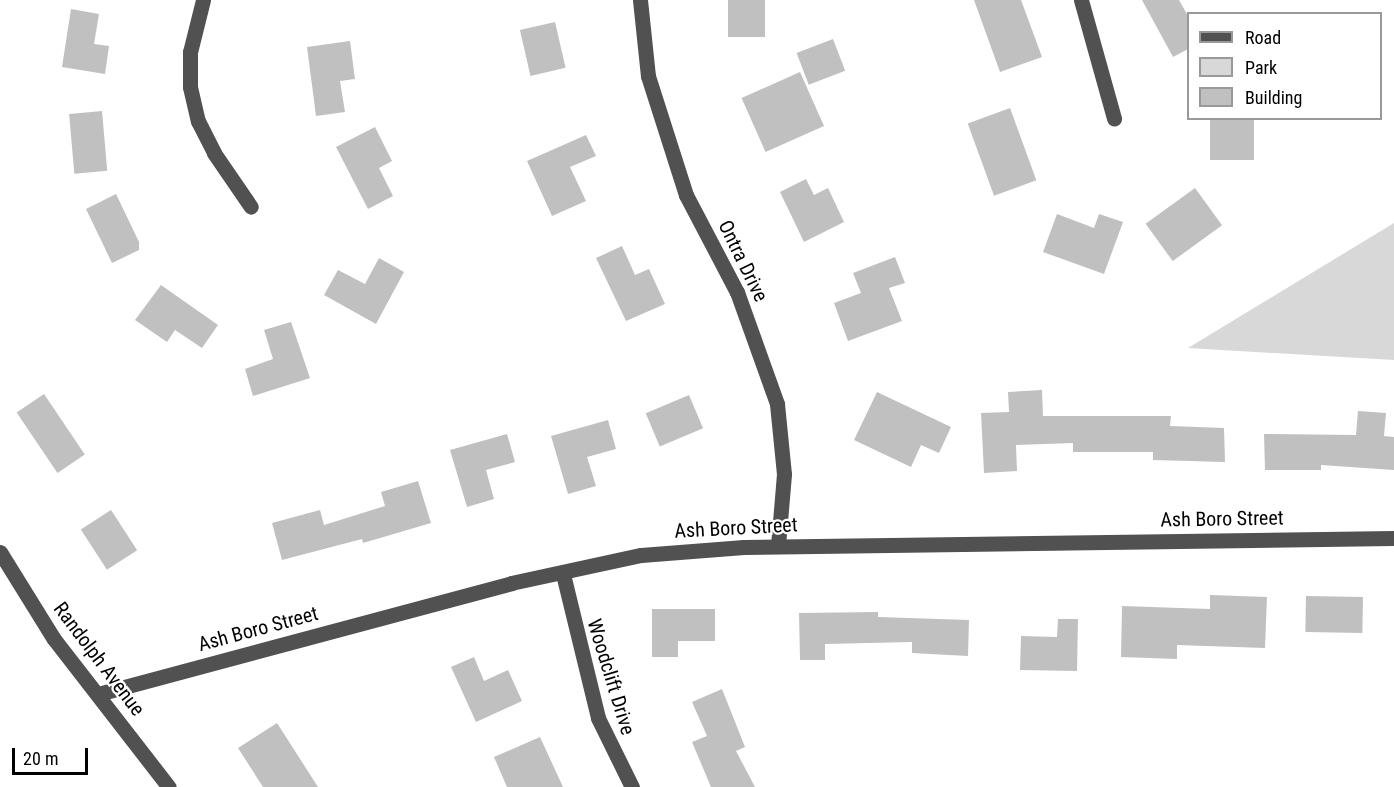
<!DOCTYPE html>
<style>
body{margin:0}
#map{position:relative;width:1394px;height:787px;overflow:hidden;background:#fff;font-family:"Roboto Condensed",sans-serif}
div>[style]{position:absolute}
.green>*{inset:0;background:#d8d8d8}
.building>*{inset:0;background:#c0c0c0;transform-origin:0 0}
.minor>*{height:15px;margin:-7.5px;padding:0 7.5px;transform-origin:7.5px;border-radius:7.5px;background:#515151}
span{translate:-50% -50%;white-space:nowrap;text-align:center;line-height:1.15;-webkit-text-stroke:4.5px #fff;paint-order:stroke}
.street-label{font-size:20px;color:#000}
.legend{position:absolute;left:1187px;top:12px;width:195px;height:108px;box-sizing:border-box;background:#fff;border:2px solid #999;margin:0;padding:8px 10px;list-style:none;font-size:18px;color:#000}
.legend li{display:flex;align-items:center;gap:12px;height:30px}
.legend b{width:30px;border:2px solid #999}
.scale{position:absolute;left:12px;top:748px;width:76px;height:27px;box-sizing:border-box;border:3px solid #000;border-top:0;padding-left:8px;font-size:18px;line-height:21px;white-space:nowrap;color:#000;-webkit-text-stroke:4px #fff;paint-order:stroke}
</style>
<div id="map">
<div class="green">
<div style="clip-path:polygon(1394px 223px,1394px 360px,1188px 348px)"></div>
</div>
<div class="building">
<div style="left:728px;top:0;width:37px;height:37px"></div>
<div style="clip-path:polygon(974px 0,1021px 0,1042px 57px,1000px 72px)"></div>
<div style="clip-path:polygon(1142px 0,1179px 0,1188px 16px,1188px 49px,1173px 57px)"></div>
<div style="clip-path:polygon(71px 9px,99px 14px,94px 44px,109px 46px,105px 74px,62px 67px)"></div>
<div style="left:555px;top:22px;width:47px;height:36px;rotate:77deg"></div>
<div style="left:833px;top:39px;width:34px;height:39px;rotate:69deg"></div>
<div style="clip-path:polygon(350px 41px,355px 79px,340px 81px,345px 112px,316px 116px,307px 47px)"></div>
<div style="left:800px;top:72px;width:59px;height:64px;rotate:66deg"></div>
<div style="left:1010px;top:108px;width:77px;height:45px;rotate:70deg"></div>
<div style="left:102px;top:111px;width:60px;height:33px;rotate:85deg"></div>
<div style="left:1210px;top:118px;width:44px;height:42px"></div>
<div style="clip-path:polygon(375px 127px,392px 161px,379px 168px,393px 196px,368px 209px,336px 147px)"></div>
<div style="clip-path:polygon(586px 135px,596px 156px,570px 167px,586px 201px,552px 216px,527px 161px)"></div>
<div style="clip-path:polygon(806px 179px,814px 195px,828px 188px,844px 222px,804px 242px,780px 192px)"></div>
<div style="left:1195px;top:188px;width:46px;height:61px;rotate:54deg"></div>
<div style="clip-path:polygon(116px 194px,139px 242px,139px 250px,112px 263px,86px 209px)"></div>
<div style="clip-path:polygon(1057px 214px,1094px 228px,1099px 214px,1123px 222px,1104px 274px,1043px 252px)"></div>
<div style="clip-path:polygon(622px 246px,635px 275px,649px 269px,665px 304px,626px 321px,596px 258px)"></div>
<div style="clip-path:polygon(895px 257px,905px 283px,889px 288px,902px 321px,848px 341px,834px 303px,861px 293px,853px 273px)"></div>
<div style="clip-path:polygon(379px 258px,404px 272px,376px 324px,324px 295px,338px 270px,365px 284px)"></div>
<div style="clip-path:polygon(161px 285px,218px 325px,202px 348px,175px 330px,167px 342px,135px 320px)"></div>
<div style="clip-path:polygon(291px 322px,310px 378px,253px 396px,245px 369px,273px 359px,264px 330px)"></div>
<div style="clip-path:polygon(1042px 390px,1043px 416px,1171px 416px,1170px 426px,1224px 428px,1225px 462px,1153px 460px,1153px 452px,1073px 452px,1073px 443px,1016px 445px,1017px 471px,984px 473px,981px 413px,1009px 412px,1008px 392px)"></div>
<div style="clip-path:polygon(877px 392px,951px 427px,939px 453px,921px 445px,911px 467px,854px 440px)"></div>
<div style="left:44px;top:394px;width:73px;height:33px;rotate:56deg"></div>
<div style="left:689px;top:395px;width:36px;height:47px;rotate:67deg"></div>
<div style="clip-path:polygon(1358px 411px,1386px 413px,1384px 436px,1394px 437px,1394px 470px,1321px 465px,1321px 470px,1265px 470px,1264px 434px,1356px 435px)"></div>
<div style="clip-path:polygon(608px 420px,616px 449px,587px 457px,596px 486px,568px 494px,551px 436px)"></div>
<div style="clip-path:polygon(507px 434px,515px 462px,486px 470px,494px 499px,467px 507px,450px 450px)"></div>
<div style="clip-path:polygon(418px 481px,431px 523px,363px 543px,362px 539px,282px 560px,272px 523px,320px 510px,324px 525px,385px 506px,381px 492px)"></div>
<div style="left:111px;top:510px;width:48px;height:36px;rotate:57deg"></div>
<div style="clip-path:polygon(1210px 595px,1267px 597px,1265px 648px,1177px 645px,1177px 659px,1121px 657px,1122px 606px,1210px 609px)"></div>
<div style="left:1306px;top:596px;width:57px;height:36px;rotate:1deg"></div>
<div style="clip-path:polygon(652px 609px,715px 609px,715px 641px,678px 641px,678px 657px,652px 657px)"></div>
<div style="clip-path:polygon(878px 612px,878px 617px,969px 620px,968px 656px,912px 653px,912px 642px,825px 644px,825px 660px,800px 660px,799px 613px)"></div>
<div style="clip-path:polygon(1058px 619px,1078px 619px,1077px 671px,1020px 670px,1021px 636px,1057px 637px)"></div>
<div style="clip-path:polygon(474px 657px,484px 681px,508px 670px,522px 701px,476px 722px,451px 667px)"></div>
<div style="clip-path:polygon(722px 689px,745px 747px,736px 751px,755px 787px,711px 787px,692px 742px,707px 736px,692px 702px)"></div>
<div style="clip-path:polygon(277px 723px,318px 787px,263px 787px,238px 748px)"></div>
<div style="clip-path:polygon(540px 737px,563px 787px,507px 787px,494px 757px)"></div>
</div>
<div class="minor">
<div style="left:203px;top:0;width:54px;rotate:104deg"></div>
<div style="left:190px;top:52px;width:35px;rotate:90deg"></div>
<div style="left:190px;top:87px;width:35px;rotate:77deg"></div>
<div style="left:198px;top:121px;width:36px;rotate:63deg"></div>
<div style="left:214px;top:153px;width:65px;rotate:55.6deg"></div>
<div style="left:640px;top:0;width:76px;rotate:84deg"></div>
<div style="left:648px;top:76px;width:125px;rotate:72.3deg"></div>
<div style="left:686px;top:195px;width:110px;rotate:62.3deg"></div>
<div style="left:737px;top:292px;width:119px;rotate:70.3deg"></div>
<div style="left:777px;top:404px;width:70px;rotate:84.3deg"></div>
<div style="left:784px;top:474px;width:72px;rotate:94.8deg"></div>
<div style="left:1081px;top:0;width:123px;rotate:74.4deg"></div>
<div style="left:0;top:552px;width:102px;rotate:58.2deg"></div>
<div style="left:54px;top:639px;width:187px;rotate:52.2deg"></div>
<div style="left:563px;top:574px;width:148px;rotate:76.3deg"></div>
<div style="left:598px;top:718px;width:77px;rotate:63.8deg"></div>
<div style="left:98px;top:694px;width:428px;rotate:-15deg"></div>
<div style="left:511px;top:583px;width:133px;rotate:-12.2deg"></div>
<div style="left:641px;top:555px;width:103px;rotate:-4.4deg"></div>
<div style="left:744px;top:547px;width:650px;rotate:-0.79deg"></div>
</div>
<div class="street-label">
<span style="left:743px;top:261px;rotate:64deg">Ontra Drive</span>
<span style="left:1222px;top:519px;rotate:-1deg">Ash Boro Street</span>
<span style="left:736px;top:528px;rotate:-3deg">Ash Boro Street</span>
<span style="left:258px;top:629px;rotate:-15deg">Ash Boro Street</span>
<span style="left:99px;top:659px;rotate:53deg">Randolph Avenue</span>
<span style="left:611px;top:677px;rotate:73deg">Woodclift Drive</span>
</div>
<ul class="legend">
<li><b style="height:8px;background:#515151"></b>Road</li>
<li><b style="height:16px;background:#d8d8d8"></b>Park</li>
<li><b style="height:16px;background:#c0c0c0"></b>Building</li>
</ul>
<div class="scale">20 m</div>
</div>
